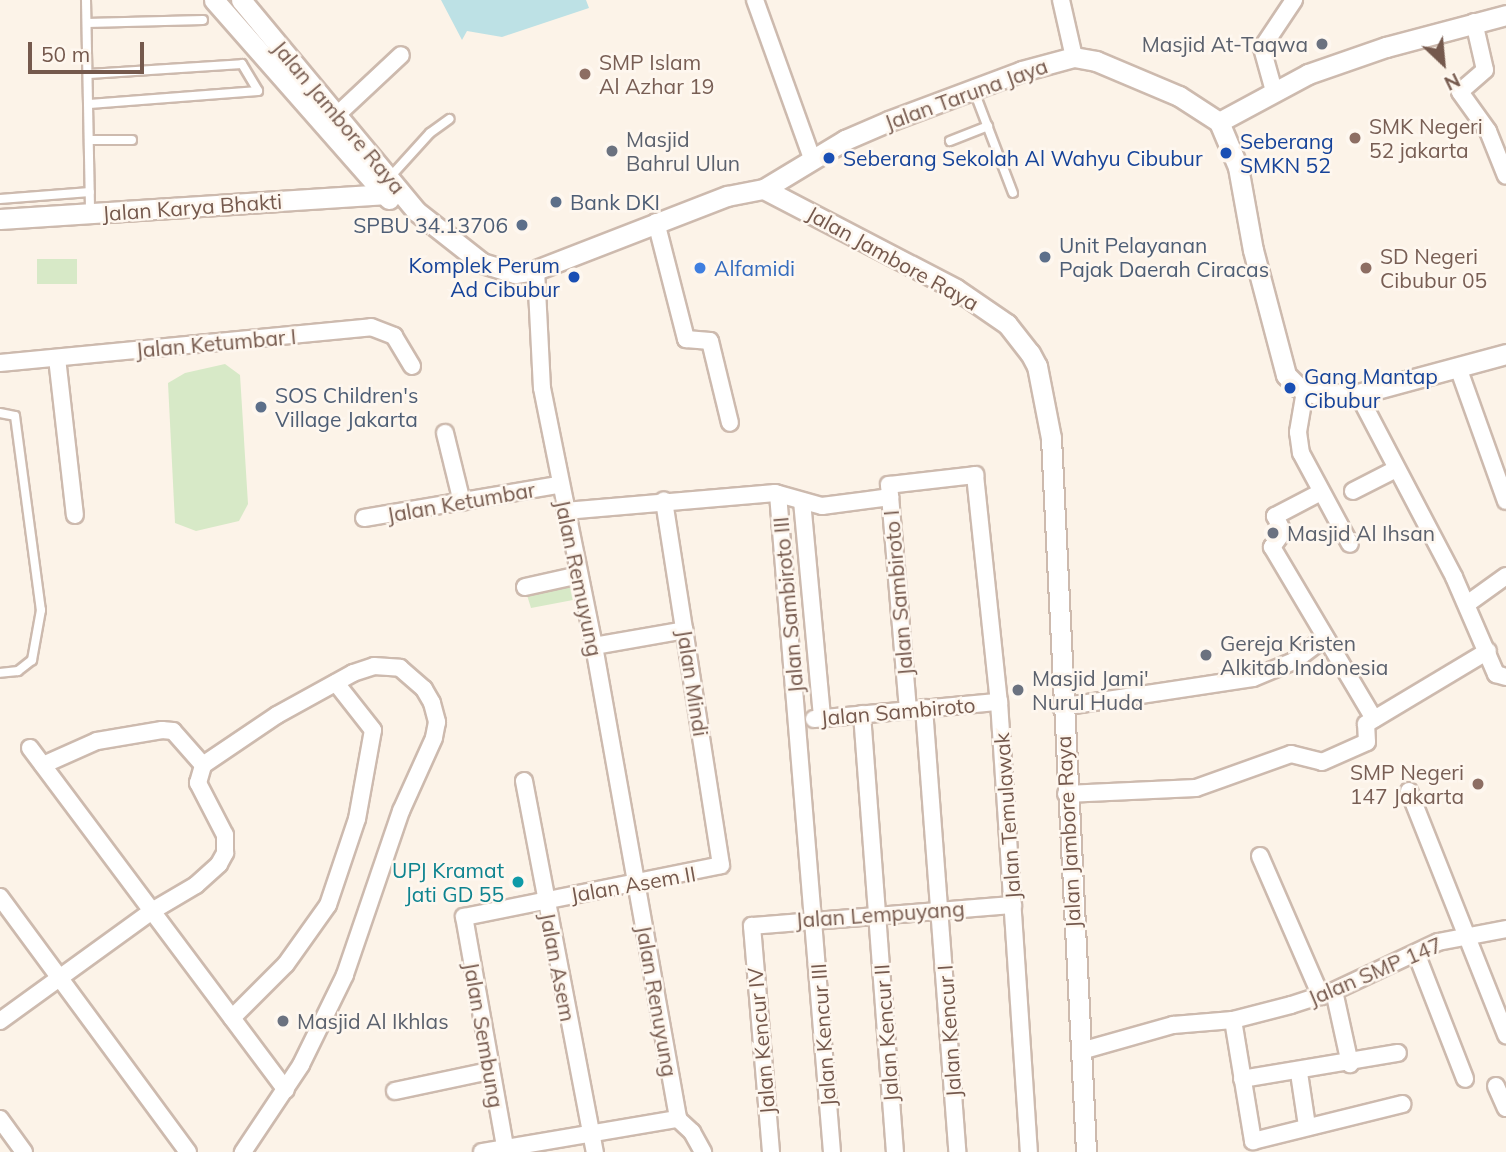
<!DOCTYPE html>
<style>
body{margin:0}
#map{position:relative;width:1506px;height:1152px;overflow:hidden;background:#fcf3e8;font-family:Mulish,sans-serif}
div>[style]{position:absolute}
.green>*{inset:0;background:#d7e9c7;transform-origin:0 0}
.water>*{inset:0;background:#bde1e5}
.roads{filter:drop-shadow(2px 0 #cdbaae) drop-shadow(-2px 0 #cdbaae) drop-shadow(0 2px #cdbaae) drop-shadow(0 -2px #cdbaae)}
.service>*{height:8px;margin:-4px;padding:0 4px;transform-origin:4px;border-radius:4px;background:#fff}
.minor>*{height:16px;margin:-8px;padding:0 8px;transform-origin:8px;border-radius:8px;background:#fff}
.tertiary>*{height:19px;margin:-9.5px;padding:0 9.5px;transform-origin:9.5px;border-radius:9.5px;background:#fff}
.dots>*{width:19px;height:19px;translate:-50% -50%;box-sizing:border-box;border:4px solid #fef7ef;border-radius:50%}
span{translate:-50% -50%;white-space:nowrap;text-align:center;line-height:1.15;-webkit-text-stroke:5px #fef7ef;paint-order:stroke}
.worship-label{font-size:21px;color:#5b616d}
.right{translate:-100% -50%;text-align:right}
.left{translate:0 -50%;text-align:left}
.education-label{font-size:21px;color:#785e54}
.street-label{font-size:21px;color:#75594d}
.transit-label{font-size:21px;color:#164399}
.service-label{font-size:21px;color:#4e5e75}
.shop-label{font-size:21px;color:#366cbe}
.culture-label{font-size:21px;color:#0d838f}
.north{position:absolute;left:1408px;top:28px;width:70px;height:70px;-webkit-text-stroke:5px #fef7ef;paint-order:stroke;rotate:154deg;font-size:19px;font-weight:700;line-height:28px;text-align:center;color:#75594d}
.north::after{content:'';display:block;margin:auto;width:24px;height:32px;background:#75594d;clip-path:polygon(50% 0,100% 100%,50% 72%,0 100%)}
.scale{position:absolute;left:28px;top:42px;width:116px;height:32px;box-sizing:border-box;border:4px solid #75594d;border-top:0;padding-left:9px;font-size:21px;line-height:24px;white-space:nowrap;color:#75594d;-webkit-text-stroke:5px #fef7ef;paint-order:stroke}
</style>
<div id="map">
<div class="green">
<div style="left:77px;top:259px;width:25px;height:40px;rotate:90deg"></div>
<div style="clip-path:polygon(225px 364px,240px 375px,248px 504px,239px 521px,196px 531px,175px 523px,168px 383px,185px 373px)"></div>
<div style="clip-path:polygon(569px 580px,573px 600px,531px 608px,526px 592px,557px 589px)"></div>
</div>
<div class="water">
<div style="clip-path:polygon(441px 0,586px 0,589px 8px,502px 37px,467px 31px,462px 40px)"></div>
</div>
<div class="roads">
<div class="service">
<div style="left:86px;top:0;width:214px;rotate:88.9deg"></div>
<div style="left:87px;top:23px;width:116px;rotate:-1.5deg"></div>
<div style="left:89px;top:74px;width:153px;rotate:-3.7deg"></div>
<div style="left:242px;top:64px;width:31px;rotate:59deg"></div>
<div style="left:258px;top:91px;width:169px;rotate:175.6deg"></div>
<div style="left:974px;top:91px;width:109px;rotate:69.1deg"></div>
<div style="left:90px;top:140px;width:42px"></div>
<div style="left:950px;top:141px;width:41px;rotate:-21.5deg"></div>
<div style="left:391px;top:176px;width:58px;rotate:-47.8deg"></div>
<div style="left:430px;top:133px;width:24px;rotate:-36deg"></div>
<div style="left:0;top:199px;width:90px;rotate:-4.4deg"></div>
<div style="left:0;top:413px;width:15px;rotate:11deg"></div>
<div style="left:15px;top:416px;width:196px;rotate:82.4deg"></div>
<div style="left:41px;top:610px;width:51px;rotate:100.2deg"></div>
<div style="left:32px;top:660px;width:18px;rotate:142deg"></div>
<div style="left:18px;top:671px;width:18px;rotate:174deg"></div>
</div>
<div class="minor">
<div style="left:755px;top:0;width:168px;rotate:70.2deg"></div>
<div style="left:1061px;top:0;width:58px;rotate:77.2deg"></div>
<div style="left:1474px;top:22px;width:49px;rotate:77.1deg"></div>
<div style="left:1485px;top:70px;width:33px;rotate:139deg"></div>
<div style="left:1460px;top:92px;width:48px;rotate:54.3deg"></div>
<div style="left:1488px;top:131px;width:48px;rotate:68.2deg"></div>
<div style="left:1274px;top:91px;width:45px;rotate:-105.6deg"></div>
<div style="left:1262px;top:48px;width:58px;rotate:-56.3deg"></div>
<div style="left:338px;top:114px;width:86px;rotate:-43.1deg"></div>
<div style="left:656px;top:222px;width:121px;rotate:75.6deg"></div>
<div style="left:686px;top:339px;width:24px;rotate:5deg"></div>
<div style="left:710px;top:341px;width:84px;rotate:76.3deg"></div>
<div style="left:536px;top:270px;width:118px;rotate:87.1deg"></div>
<div style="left:542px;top:388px;width:263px;rotate:78.6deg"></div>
<div style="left:594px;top:646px;width:480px;rotate:79.9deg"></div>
<div style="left:57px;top:358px;width:158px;rotate:83.5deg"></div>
<div style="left:0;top:363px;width:373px;rotate:-5.5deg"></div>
<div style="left:371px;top:327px;width:25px;rotate:21deg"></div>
<div style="left:394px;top:336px;width:35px;rotate:59deg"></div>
<div style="left:1459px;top:370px;width:139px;rotate:70.3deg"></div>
<div style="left:1305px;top:391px;width:42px;rotate:99.7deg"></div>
<div style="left:1298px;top:432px;width:21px;rotate:82deg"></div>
<div style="left:1301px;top:453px;width:103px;rotate:61.7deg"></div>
<div style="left:1358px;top:394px;width:207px;rotate:62.3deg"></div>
<div style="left:1454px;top:577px;width:106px;rotate:66.6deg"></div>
<div style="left:1496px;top:674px;width:10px;rotate:17deg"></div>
<div style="left:445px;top:433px;width:71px;rotate:76.2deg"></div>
<div style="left:1353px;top:491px;width:46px;rotate:-27.1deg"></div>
<div style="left:1321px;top:492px;width:52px;rotate:152.4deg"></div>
<div style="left:1275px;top:516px;width:18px;rotate:63deg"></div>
<div style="left:1283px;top:532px;width:19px;rotate:126deg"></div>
<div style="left:1272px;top:547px;width:200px;rotate:59.3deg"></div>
<div style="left:778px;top:494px;width:660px;rotate:85.31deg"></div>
<div style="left:802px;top:501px;width:218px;rotate:84.7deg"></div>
<div style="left:565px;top:511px;width:211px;rotate:-4.9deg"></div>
<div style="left:775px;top:493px;width:49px;rotate:15.5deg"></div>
<div style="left:822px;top:506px;width:69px;rotate:-7.5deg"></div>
<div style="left:364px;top:518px;width:197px;rotate:-9.7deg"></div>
<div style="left:525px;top:587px;width:55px;rotate:-12.5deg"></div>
<div style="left:1467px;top:604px;width:48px;rotate:-35.7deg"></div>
<div style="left:594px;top:646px;width:92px;rotate:-10deg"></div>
<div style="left:1061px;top:707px;width:194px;rotate:-8.6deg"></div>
<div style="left:1253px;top:678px;width:44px;rotate:-22.5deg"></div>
<div style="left:1294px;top:661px;width:36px;rotate:-37deg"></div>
<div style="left:924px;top:708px;width:445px;rotate:85.7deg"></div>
<div style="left:908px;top:710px;width:226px;rotate:-94.8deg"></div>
<div style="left:889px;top:485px;width:87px;rotate:-6.6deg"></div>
<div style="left:975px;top:475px;width:228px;rotate:84deg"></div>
<div style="left:999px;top:702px;width:451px;rotate:86.2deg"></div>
<div style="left:862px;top:714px;width:439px;rotate:85.7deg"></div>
<div style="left:814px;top:719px;width:186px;rotate:-5.3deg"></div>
<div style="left:30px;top:748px;width:427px;rotate:53.2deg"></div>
<div style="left:43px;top:765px;width:59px;rotate:-24deg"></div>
<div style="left:97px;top:741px;width:66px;rotate:-9.6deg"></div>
<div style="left:162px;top:730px;width:11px;rotate:5deg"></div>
<div style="left:173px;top:731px;width:45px;rotate:48.6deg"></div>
<div style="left:524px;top:781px;width:378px;rotate:79.2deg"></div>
<div style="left:1409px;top:791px;width:263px;rotate:68.3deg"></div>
<div style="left:1066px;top:794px;width:130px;rotate:-2.6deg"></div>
<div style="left:1196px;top:788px;width:101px;rotate:-19.7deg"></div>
<div style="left:1291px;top:754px;width:32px;rotate:14deg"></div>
<div style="left:1322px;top:762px;width:49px;rotate:-24deg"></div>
<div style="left:1367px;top:742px;width:18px;rotate:-93deg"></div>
<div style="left:1366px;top:724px;width:142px;rotate:-30.9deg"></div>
<div style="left:1260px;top:856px;width:153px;rotate:66.5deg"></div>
<div style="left:0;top:897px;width:317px;rotate:53.6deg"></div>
<div style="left:1416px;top:953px;width:135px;rotate:68.7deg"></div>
<div style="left:1334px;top:991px;width:75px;rotate:77.6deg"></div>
<div style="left:232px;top:1018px;width:76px;rotate:-45deg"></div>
<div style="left:286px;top:964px;width:72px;rotate:-54.6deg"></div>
<div style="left:328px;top:905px;width:91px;rotate:-71.4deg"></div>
<div style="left:357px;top:819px;width:90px;rotate:-79.8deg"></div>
<div style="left:373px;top:730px;width:60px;rotate:-128.2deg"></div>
<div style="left:1233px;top:1020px;width:123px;rotate:80.6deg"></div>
<div style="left:1253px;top:1141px;width:154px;rotate:-13.9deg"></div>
<div style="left:0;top:1021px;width:188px;rotate:-35.9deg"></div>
<div style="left:152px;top:911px;width:51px;rotate:-30.6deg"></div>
<div style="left:196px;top:885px;width:31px;rotate:-42deg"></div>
<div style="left:219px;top:864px;width:13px;rotate:-61deg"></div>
<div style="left:225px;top:853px;width:18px;rotate:-90deg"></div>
<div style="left:225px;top:835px;width:59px;rotate:-117.4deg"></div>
<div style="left:198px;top:783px;width:19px;rotate:-74deg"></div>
<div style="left:203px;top:765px;width:89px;rotate:-34deg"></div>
<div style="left:277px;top:715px;width:87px;rotate:-28.9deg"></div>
<div style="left:353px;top:673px;width:22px;rotate:-18deg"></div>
<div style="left:374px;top:666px;width:26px;rotate:4deg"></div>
<div style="left:400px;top:668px;width:32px;rotate:41deg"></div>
<div style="left:424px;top:689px;width:16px;rotate:60deg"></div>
<div style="left:432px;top:703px;width:20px;rotate:75deg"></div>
<div style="left:437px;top:722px;width:16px;rotate:101deg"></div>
<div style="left:434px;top:738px;width:80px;rotate:114.3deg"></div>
<div style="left:401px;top:811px;width:173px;rotate:108.9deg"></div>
<div style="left:345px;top:975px;width:100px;rotate:116.1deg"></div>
<div style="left:301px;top:1065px;width:105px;rotate:123.7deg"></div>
<div style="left:1081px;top:1051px;width:96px;rotate:-15.8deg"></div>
<div style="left:1173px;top:1025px;width:60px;rotate:-4.8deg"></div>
<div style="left:1233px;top:1020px;width:60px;rotate:-14.5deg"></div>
<div style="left:1291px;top:1005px;width:45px;rotate:-18deg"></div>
<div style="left:1334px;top:991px;width:115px;rotate:-25.2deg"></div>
<div style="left:1438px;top:942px;width:69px;rotate:-10.8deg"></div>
<div style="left:1299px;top:1073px;width:54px;rotate:81.4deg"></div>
<div style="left:1242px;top:1079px;width:158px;rotate:-9.5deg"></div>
<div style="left:1496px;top:1086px;width:24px;rotate:66deg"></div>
<div style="left:395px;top:1091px;width:96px;rotate:-12deg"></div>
<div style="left:0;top:1119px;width:41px;rotate:54deg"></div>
<div style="left:678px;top:1119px;width:19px;rotate:43deg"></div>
<div style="left:692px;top:1132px;width:23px;rotate:61deg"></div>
<div style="left:482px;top:1152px;width:199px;rotate:-9.6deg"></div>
<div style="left:506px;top:1152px;width:239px;rotate:-100.1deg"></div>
<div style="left:464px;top:917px;width:262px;rotate:-11.4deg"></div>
<div style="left:721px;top:865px;width:369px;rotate:-98.9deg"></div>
<div style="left:771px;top:1152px;width:227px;rotate:-94.8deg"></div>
<div style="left:752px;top:926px;width:262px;rotate:-4.6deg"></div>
</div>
<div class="tertiary">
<div style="left:214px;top:0;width:265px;rotate:48.7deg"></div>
<div style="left:241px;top:0;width:274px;rotate:50.3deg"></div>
<div style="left:416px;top:211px;width:84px;rotate:38.2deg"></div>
<div style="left:482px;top:263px;width:34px;rotate:17deg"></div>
<div style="left:515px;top:273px;width:21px;rotate:-8deg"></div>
<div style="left:536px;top:270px;width:205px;rotate:-21.2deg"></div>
<div style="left:727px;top:196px;width:38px;rotate:-11deg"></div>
<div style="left:764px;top:189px;width:216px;rotate:27.5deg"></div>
<div style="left:956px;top:289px;width:62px;rotate:34.5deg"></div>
<div style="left:1007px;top:324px;width:37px;rotate:52deg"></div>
<div style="left:1030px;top:353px;width:15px;rotate:62deg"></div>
<div style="left:1037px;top:366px;width:73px;rotate:79deg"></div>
<div style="left:1051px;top:438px;width:715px;rotate:87.19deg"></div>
<div style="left:1219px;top:122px;width:101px;rotate:-28.3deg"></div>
<div style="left:1308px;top:74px;width:83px;rotate:-19.1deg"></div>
<div style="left:1386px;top:47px;width:124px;rotate:-14.9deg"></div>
<div style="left:764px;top:189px;width:95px;rotate:-31.2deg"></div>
<div style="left:845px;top:140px;width:48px;rotate:-23.4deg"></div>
<div style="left:889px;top:121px;width:142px;rotate:-20.6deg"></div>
<div style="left:1022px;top:71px;width:54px;rotate:-15.1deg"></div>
<div style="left:1074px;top:57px;width:22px;rotate:10deg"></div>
<div style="left:1096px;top:61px;width:90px;rotate:22.9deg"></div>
<div style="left:1179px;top:96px;width:48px;rotate:33deg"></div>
<div style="left:1219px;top:122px;width:49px;rotate:67.1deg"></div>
<div style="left:1238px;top:167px;width:84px;rotate:79.8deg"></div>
<div style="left:1253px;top:250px;width:129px;rotate:75.2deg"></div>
<div style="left:1286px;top:375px;width:17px;rotate:45deg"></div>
<div style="left:1298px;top:387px;width:19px;rotate:21deg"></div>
<div style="left:1316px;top:394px;width:42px"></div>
<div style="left:1358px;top:394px;width:153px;rotate:-15.1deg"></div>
<div style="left:0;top:219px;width:384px;rotate:-3.7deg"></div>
</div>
</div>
<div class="dots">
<div style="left:1322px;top:44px;background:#6b7280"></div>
<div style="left:585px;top:74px;background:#8d6e63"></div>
<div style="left:1355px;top:138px;background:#8d6e63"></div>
<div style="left:612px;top:151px;background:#6b7280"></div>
<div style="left:1226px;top:153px;background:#1a4fb4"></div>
<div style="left:829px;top:158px;background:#1a4fb4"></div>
<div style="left:556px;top:202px;background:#5c6f8a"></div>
<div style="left:522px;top:225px;background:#5c6f8a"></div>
<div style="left:1045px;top:257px;background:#5c6f8a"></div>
<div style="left:700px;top:268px;background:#3f7fe0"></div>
<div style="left:1366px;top:268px;background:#8d6e63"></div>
<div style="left:574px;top:277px;background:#1a4fb4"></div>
<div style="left:1290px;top:388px;background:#1a4fb4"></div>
<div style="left:261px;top:407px;background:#5c6f8a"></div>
<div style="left:1273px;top:533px;background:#6b7280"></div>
<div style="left:1206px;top:655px;background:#6b7280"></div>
<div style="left:1018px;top:690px;background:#6b7280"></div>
<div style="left:1478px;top:784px;background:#8d6e63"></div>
<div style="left:518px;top:882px;background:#0f9aa8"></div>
<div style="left:283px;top:1021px;background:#6b7280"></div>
</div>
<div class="worship-label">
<span class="right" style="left:1308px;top:44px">Masjid At-Taqwa</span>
<span class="left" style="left:626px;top:151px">Masjid<br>Bahrul Ulun</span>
<span class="left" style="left:1287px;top:533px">Masjid Al Ihsan</span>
<span class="left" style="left:1220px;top:655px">Gereja Kristen<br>Alkitab Indonesia</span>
<span class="left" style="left:1032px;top:690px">Masjid Jami'<br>Nurul Huda</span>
<span class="left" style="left:297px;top:1021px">Masjid Al Ikhlas</span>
</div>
<div class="education-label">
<span class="left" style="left:599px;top:74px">SMP Islam<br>Al Azhar 19</span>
<span class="left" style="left:1369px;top:138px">SMK Negeri<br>52 jakarta</span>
<span class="left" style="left:1380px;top:268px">SD Negeri<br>Cibubur 05</span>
<span class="right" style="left:1464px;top:784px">SMP Negeri<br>147 Jakarta</span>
</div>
<div class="street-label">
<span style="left:966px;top:94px;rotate:-20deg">Jalan Taruna Jaya</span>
<span style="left:339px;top:117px;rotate:50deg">Jalan Jambore Raya</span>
<span style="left:192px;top:207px;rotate:-4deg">Jalan Karya Bhakti</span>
<span style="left:893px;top:258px;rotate:29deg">Jalan Jambore Raya</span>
<span style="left:216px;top:343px;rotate:-5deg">Jalan Ketumbar I</span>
<span style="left:461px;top:502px;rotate:-10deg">Jalan Ketumbar</span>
<span style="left:579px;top:578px;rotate:78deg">Jalan Remuyung</span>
<span style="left:898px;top:593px;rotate:-95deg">Jalan Sambiroto I</span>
<span style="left:788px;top:605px;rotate:-95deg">Jalan Sambiroto III</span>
<span style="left:693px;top:683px;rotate:81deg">Jalan Mindi</span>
<span style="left:898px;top:711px;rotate:-5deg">Jalan Sambiroto</span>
<span style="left:1007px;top:816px;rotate:-94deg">Jalan Temulawak</span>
<span style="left:1068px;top:832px;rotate:-93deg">Jalan Jambore Raya</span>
<span style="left:633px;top:884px;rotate:-10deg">Jalan Asem II</span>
<span style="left:880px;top:914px;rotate:-4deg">Jalan Lempuyang</span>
<span style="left:558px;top:967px;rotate:79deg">Jalan Asem</span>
<span style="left:1375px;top:971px;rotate:-23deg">Jalan SMP 147</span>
<span style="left:657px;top:1001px;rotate:80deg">Jalan Renuyung</span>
<span style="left:949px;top:1031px;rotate:-94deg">Jalan Kencur I</span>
<span style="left:886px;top:1033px;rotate:-94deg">Jalan Kencur II</span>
<span style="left:484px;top:1035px;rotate:80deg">Jalan Sembung</span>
<span style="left:823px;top:1035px;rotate:-94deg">Jalan Kencur III</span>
<span style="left:761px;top:1041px;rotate:-95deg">Jalan Kencur IV</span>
</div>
<div class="transit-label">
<span class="left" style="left:1240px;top:153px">Seberang<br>SMKN 52</span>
<span class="left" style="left:843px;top:158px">Seberang Sekolah Al Wahyu Cibubur</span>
<span class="right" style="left:560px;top:277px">Komplek Perum<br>Ad Cibubur</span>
<span class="left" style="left:1304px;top:388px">Gang Mantap<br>Cibubur</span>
</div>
<div class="service-label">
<span class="left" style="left:570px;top:202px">Bank DKI</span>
<span class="right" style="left:508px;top:225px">SPBU 34.13706</span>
<span class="left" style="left:1059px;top:257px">Unit Pelayanan<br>Pajak Daerah Ciracas</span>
<span class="left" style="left:275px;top:407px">SOS Children's<br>Village Jakarta</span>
</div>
<div class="shop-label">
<span class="left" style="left:714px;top:268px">Alfamidi</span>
</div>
<div class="culture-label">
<span class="right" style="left:504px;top:882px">UPJ Kramat<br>Jati GD 55</span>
</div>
<div class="north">N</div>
<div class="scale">50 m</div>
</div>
